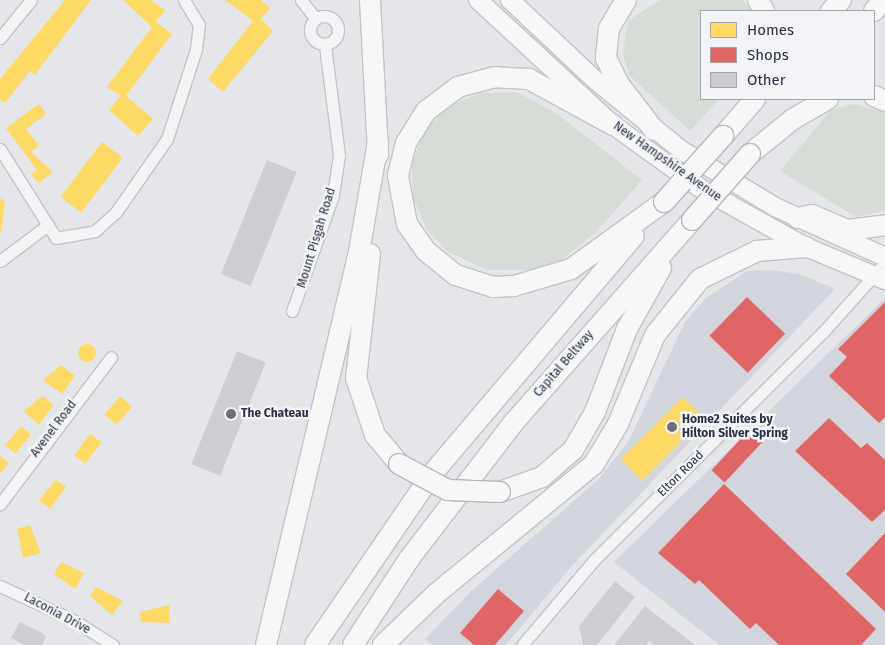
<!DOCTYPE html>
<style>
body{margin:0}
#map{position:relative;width:885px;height:645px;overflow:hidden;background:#e4e6e9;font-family:"Fira Sans",sans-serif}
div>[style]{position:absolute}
.built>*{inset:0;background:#d3d5dc}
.green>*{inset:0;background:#d4dcd5}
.homes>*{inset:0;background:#ffd966;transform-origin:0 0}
.round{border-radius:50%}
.shops>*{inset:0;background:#e06666;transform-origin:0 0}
.building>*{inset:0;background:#ccced1;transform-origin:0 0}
.roads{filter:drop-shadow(1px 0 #c2c4c7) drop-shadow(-1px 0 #c2c4c7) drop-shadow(0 1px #c2c4c7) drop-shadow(0 -1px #c2c4c7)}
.street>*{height:11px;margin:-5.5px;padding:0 5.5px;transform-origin:5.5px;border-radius:5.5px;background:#f3f4f6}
.street>.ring{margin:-5.5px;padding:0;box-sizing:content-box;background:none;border:11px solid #f3f4f6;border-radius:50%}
.primary>*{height:18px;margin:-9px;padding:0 9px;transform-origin:9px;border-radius:9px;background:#f7f7f7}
.highway>*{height:20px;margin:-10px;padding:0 10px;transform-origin:10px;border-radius:10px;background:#f7f7f7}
.bridges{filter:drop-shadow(1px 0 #b6b9be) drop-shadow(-1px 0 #b6b9be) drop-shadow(0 1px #b6b9be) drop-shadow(0 -1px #b6b9be)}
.highway-bridge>*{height:20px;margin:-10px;padding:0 10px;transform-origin:10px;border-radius:10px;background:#f7f7f7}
.dots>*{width:14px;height:14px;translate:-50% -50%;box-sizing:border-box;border:2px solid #f2f4f8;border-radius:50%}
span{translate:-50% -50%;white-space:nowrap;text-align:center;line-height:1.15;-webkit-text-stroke:5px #f2f4f8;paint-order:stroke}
.street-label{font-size:12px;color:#2a3142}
.poi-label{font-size:12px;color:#2a3142;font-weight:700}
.left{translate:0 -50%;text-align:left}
.legend{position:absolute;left:700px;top:10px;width:175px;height:90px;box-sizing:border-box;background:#f2f4f8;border:1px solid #a2a6af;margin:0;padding:6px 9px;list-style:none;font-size:15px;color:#2a3142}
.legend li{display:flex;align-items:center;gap:10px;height:25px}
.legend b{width:25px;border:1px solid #a2a6af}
</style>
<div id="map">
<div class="built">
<div style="clip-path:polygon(770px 270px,800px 274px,835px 289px,571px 567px,506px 645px,433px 645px,425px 639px,470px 592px,598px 480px,628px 442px,685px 322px,706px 298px,747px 271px)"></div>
<div style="clip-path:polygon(885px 298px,885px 645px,719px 645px,614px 562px)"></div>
</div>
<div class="green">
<div style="clip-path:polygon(660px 0,743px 0,752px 11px,701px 11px,701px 99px,719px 99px,690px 131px,629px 75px,623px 54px,628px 21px)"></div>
<div style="clip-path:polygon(517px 92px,556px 113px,642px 180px,597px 231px,562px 260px,527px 270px,488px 270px,448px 252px,427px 230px,413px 197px,412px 164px,425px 130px,449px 106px,481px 93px)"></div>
<div style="clip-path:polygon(852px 104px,885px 112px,885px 210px,856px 217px,780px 171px,831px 110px)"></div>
</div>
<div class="homes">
<div style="clip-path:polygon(65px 0,91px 0,35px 75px,30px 71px,5px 103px,0 99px,0 79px)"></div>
<div style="clip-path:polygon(123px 0,151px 0,165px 10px,156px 22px,172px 34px,126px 96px,153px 119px,138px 136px,109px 110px,121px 96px,107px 87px,152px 27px)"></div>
<div style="clip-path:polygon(225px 0,261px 0,270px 8px,261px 19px,273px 31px,223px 92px,208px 79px,253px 21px)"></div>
<div style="clip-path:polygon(39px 104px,46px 114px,26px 129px,39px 146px,31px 152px,53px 172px,38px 183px,31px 174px,37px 170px,6px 128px)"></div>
<div style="left:102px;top:142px;width:26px;height:69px;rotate:37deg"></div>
<div style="clip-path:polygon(0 198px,5px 202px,1px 233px,0 233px)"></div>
<div class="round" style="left:78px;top:344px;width:18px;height:18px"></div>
<div style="clip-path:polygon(61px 365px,75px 376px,62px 394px,43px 380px)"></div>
<div style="clip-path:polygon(42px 396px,54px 405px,39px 425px,24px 411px)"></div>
<div style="left:120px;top:396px;width:16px;height:24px;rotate:40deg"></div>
<div style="left:683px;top:397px;width:30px;height:88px;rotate:45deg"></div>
<div style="left:21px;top:426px;width:13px;height:25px;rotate:39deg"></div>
<div style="left:90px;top:434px;width:14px;height:27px;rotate:36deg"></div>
<div style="clip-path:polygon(0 456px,9px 463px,0 474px)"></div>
<div style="clip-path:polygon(56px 480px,66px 487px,50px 509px,39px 500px)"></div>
<div style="clip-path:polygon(30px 525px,41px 553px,23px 558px,17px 529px)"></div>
<div style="clip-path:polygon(61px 562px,84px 573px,75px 589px,54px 574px)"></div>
<div style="clip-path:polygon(96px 587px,123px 601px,112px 615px,90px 596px)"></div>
<div style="clip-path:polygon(169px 605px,170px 623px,141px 622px,140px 612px)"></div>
</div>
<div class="shops">
<div style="left:747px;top:297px;width:53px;height:54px;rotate:44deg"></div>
<div style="clip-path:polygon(885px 302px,885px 417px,879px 423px,829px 376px,847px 357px,838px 349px)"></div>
<div style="clip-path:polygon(829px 418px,861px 448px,867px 443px,885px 460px,885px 510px,872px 522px,795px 451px)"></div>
<div style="left:749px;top:430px;width:18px;height:55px;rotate:43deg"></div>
<div style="clip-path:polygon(724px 484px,876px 629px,861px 645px,779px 645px,756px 623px,750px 629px,699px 580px,695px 584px,658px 553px)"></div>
<div style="clip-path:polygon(885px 533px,885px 612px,846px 574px)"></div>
<div style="clip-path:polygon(498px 589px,524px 611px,495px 645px,474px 645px,460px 633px)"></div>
</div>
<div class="building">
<div style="left:267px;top:160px;width:32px;height:123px;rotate:22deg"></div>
<div style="left:237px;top:351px;width:31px;height:122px;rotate:22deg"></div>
<div style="clip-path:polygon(615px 581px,635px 597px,597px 645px,583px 645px,579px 626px)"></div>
<div style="clip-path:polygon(645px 606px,695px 645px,654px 645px,649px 641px,646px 645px,614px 645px)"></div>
<div style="clip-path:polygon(20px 622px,42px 633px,46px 637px,42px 645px,25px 645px,11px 638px)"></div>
</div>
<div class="roads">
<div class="street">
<div style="left:301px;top:0;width:24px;rotate:52deg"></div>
<div class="ring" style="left:310px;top:16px;width:17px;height:17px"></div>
<div style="left:0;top:38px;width:49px;rotate:-50.8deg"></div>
<div style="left:0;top:149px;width:105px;rotate:57.8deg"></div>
<div style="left:56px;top:238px;width:40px;rotate:-10deg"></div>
<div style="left:95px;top:231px;width:28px;rotate:-42deg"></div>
<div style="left:116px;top:212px;width:89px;rotate:-55.1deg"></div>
<div style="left:167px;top:139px;width:95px;rotate:-72.1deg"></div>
<div style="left:196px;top:49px;width:24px;rotate:-83deg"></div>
<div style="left:199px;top:25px;width:29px;rotate:-121deg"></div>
<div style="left:0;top:261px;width:60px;rotate:-36.9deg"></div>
<div style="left:292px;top:311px;width:123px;rotate:-70.5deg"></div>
<div style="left:333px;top:195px;width:40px;rotate:-81.5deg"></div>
<div style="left:339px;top:155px;width:111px;rotate:-97.3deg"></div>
<div style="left:0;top:504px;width:184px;rotate:-52.9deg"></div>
<div style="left:0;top:586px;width:83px;rotate:25deg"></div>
<div style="left:75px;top:621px;width:45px;rotate:32.3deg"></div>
<div style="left:522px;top:645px;width:113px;rotate:-49.7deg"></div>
<div style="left:595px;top:559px;width:322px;rotate:-44.9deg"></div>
<div style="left:823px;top:332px;width:93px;rotate:-48.1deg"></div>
</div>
<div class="primary">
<div style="left:478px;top:0;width:184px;rotate:42.8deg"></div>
<div style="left:613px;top:125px;width:107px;rotate:35.9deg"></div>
<div style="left:700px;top:188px;width:121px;rotate:29.1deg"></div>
<div style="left:806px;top:247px;width:86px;rotate:22.7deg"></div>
<div style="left:510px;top:0;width:115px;rotate:43.2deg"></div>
<div style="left:594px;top:79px;width:112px;rotate:39.2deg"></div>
<div style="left:681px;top:150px;width:110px;rotate:31.2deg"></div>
<div style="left:775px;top:207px;width:121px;rotate:24.4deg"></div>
</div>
<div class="highway">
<div style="left:370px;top:0;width:155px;rotate:87deg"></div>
<div style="left:626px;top:0;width:33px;rotate:121deg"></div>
<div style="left:609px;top:28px;width:30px;rotate:96deg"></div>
<div style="left:606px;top:58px;width:28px;rotate:64deg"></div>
<div style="left:618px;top:83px;width:59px;rotate:52.5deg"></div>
<div style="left:758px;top:0;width:13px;rotate:61deg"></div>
<div style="left:831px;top:11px;width:15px;rotate:-48deg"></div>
<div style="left:874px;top:11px;width:14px;rotate:-51deg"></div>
<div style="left:874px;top:96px;width:12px;rotate:24deg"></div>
<div style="left:613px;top:125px;width:96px;rotate:-151.3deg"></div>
<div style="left:529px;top:79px;width:34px;rotate:-177deg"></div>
<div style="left:495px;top:77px;width:38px;rotate:165deg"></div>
<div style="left:458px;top:87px;width:40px;rotate:143deg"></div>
<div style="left:426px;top:111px;width:38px;rotate:122deg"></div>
<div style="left:406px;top:143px;width:34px;rotate:104deg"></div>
<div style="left:398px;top:176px;width:49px;rotate:79.4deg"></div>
<div style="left:407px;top:224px;width:33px;rotate:55deg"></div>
<div style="left:426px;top:251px;width:38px;rotate:39deg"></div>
<div style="left:456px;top:275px;width:39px;rotate:18deg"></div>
<div style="left:493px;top:287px;width:21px;rotate:-3deg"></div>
<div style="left:514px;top:286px;width:59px;rotate:-16.6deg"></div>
<div style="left:571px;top:269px;width:115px;rotate:-35.8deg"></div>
<div style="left:723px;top:136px;width:49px;rotate:-49.1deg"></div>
<div style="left:750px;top:154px;width:55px;rotate:-39.1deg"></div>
<div style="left:793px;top:119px;width:40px;rotate:-29.7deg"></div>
<div style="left:798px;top:218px;width:14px;rotate:-12deg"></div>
<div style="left:812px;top:215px;width:38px;rotate:23deg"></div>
<div style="left:847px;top:230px;width:38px;rotate:-7deg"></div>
<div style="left:370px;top:254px;width:125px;rotate:96.4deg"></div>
<div style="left:356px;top:378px;width:60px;rotate:71.6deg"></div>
<div style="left:375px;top:435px;width:38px;rotate:50deg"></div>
<div style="left:500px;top:492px;width:45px;rotate:-19.7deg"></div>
<div style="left:542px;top:477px;width:41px;rotate:-41.1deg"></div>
<div style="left:573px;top:450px;width:44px;rotate:-59.9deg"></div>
<div style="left:595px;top:412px;width:89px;rotate:-68.9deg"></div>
<div style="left:627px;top:329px;width:70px;rotate:-60.9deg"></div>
<div style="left:266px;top:645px;width:410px;rotate:-76.7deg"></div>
<div style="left:360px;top:246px;width:106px;rotate:-80.2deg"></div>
<div style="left:315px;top:645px;width:207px;rotate:-55.6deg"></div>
<div style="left:432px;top:474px;width:312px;rotate:-49.7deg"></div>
<div style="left:353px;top:645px;width:103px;rotate:-56.9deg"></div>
<div style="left:409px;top:559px;width:174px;rotate:-52.5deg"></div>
<div style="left:515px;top:421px;width:268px;rotate:-48.6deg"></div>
<div style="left:383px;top:645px;width:75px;rotate:-43.9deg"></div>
<div style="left:437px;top:593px;width:203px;rotate:-39.4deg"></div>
<div style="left:594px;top:464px;width:47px;rotate:-59deg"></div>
<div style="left:618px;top:424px;width:96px;rotate:-67.4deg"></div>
<div style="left:655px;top:335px;width:72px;rotate:-51.2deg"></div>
<div style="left:700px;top:279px;width:64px;rotate:-26.2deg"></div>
<div style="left:757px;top:251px;width:49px;rotate:-4.7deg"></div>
</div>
</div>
<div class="bridges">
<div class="highway-bridge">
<div style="left:664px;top:202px;width:89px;rotate:-48.2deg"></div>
<div style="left:692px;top:220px;width:88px;rotate:-48.7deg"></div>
<div style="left:399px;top:464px;width:55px;rotate:28deg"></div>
<div style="left:448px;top:490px;width:52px;rotate:2.2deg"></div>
</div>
</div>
<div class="dots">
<div style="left:231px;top:414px;background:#6b707c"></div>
<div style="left:672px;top:427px;background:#6b707c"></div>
</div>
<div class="street-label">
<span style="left:667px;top:162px;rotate:35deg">New Hampshire Avenue</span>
<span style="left:317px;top:238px;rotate:-73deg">Mount Pisgah Road</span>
<span style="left:564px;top:364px;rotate:-49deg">Capital Beltway</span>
<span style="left:54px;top:429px;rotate:-53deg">Avenel Road</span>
<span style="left:681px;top:474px;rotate:-45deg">Elton Road</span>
<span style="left:57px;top:614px;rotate:28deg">Laconia Drive</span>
</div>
<div class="poi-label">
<span class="left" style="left:241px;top:414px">The Chateau</span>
<span class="left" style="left:682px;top:427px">Home2 Suites by<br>Hilton Silver Spring</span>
</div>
<ul class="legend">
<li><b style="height:14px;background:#ffd966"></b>Homes</li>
<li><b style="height:14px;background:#e06666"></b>Shops</li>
<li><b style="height:14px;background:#ccced1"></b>Other</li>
</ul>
</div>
